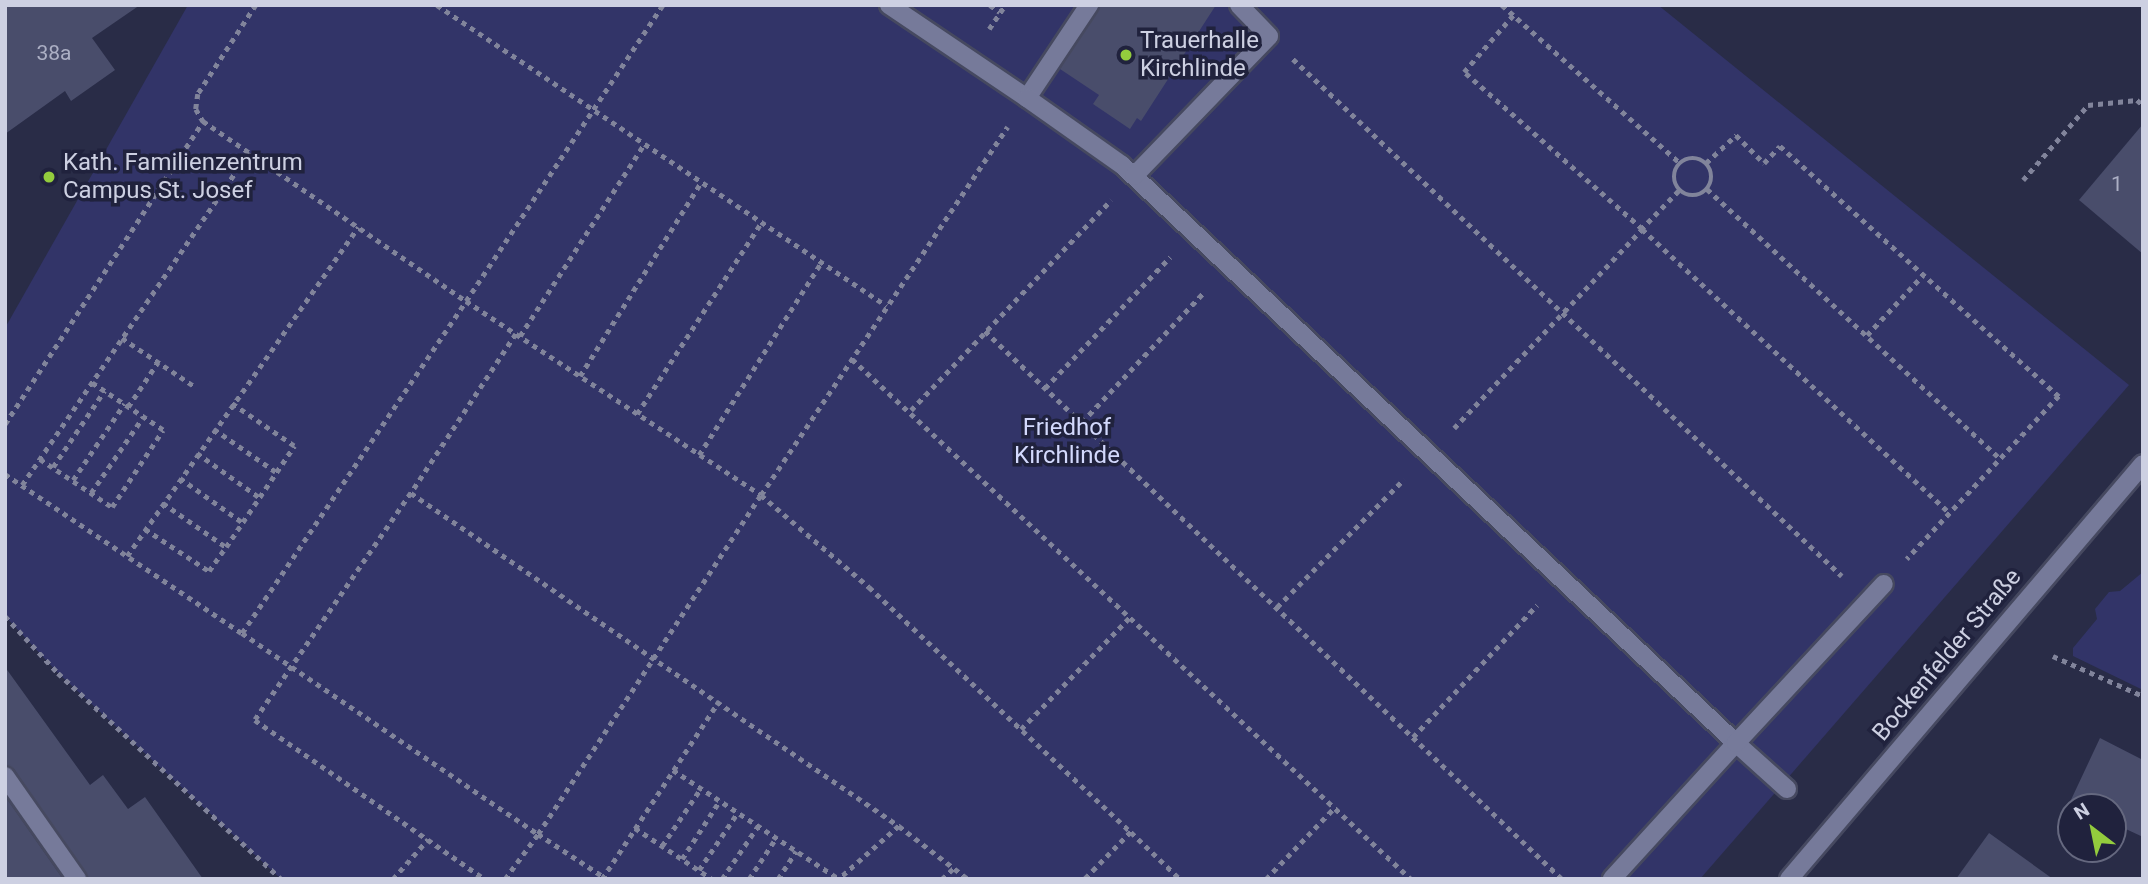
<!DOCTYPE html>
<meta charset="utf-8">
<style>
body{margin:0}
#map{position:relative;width:2148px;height:884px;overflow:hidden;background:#292c47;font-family:Roboto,sans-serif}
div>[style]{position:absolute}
.green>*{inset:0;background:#323468}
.building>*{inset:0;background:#494d6b}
.path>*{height:4.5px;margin-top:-2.25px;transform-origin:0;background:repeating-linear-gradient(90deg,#81849b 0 5px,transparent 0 10px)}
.path>.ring{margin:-2.25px;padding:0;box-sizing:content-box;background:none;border:4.5px solid #81849b;border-radius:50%}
.roads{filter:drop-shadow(2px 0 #464960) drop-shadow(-2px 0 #464960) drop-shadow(0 2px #464960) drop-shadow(0 -2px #464960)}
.lane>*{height:18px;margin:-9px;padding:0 9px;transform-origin:9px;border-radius:9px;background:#767a9a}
.secondary>*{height:18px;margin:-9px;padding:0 9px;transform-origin:9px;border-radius:9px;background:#767a9a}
.dots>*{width:19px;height:19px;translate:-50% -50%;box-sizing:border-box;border:4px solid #20223d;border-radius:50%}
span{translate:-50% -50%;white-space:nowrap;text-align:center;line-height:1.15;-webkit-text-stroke:7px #20223d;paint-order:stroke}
.number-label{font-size:21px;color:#acafc4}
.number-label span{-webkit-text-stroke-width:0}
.poi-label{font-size:24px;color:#cdd0e2}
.left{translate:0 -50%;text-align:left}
.park-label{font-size:24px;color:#d3d9fd}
.street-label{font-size:24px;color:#cdd0e2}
.frame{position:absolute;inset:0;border:7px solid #cdd0e2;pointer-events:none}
.north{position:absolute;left:2057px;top:793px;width:70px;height:70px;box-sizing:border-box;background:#20223d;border:2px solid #65687f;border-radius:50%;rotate:328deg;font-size:19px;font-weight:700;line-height:28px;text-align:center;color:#cdd0e2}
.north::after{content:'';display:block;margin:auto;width:24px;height:32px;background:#93cc3d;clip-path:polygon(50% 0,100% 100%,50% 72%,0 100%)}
</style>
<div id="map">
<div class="green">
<div style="clip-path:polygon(188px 5px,1658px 5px,2129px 385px,1700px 879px,281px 879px,58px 673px,5px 616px,5px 328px)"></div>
<div style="clip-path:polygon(2143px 572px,2143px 690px,2073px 656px,2073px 648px,2097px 619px,2095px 609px,2109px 592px,2120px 591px)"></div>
</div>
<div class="building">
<div style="clip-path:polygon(5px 5px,140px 5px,92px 38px,115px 70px,71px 101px,65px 91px,5px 134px)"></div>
<div style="clip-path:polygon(1100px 5px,1216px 5px,1141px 121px,1137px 118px,1130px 129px,1093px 104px,1099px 95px,1060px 69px)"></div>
<div style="clip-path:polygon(2143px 124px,2143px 254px,2079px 200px)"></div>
<div style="clip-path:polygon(5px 667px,90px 785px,103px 775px,128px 809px,145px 797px,203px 879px,88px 879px,14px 769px,5px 765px)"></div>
<div style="clip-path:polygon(2100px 738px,2143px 760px,2143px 837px,2113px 823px,2113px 807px,2079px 807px,2070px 802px)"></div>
<div style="clip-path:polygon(5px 796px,63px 879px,5px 879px)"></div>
<div style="clip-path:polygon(1989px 833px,2053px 879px,1956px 879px)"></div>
</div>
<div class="path">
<div style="left:256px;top:5px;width:106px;rotate:123.1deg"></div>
<div style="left:198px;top:94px;width:15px;rotate:98deg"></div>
<div style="left:196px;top:109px;width:14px;rotate:60deg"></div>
<div style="left:203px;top:121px;width:319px;rotate:34.4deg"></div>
<div style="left:466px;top:301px;width:356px;rotate:-56.4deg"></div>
<div style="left:437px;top:5px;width:541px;rotate:33.78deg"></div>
<div style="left:990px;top:5px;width:12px;rotate:35deg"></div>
<div style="left:1502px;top:5px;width:238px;rotate:41.6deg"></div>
<div style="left:989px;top:29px;width:29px;rotate:-56deg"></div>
<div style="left:1293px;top:59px;width:754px;rotate:43.28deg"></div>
<div class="ring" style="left:1674px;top:158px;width:33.5px;height:33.5px"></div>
<div style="left:1706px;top:163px;width:41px;rotate:-43deg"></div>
<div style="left:1736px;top:135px;width:40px;rotate:45deg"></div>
<div style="left:1764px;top:163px;width:23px;rotate:-47deg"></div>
<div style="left:1780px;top:146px;width:375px;rotate:41.9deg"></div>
<div style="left:2059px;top:396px;width:223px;rotate:133deg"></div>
<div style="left:2023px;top:180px;width:99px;rotate:-49.1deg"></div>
<div style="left:2088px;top:105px;width:49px;rotate:-5.8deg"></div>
<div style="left:2137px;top:100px;width:8px;rotate:40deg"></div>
<div style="left:1707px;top:189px;width:399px;rotate:42.6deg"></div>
<div style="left:1679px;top:191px;width:53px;rotate:134.2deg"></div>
<div style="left:1642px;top:229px;width:419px;rotate:42.7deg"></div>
<div style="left:985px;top:331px;width:796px;rotate:43.52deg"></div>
<div style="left:516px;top:334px;width:191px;rotate:123.4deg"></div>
<div style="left:411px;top:493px;width:591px;rotate:34.31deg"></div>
<div style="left:899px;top:826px;width:80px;rotate:138.5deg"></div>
<div style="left:1867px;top:335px;width:82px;rotate:-47deg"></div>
<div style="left:520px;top:336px;width:229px;rotate:-57.1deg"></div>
<div style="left:122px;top:338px;width:87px;rotate:33.7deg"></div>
<div style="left:852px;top:359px;width:763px;rotate:42.93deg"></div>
<div style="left:580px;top:376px;width:229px;rotate:-58deg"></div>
<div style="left:1045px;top:388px;width:181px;rotate:-46.3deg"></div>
<div style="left:128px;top:407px;width:54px;rotate:-56.3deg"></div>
<div style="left:911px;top:410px;width:290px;rotate:-46.4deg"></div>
<div style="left:637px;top:414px;width:228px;rotate:-57deg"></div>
<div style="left:1082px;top:422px;width:180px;rotate:-46.8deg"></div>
<div style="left:5px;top:424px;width:362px;rotate:-56.8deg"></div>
<div style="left:1454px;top:428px;width:274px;rotate:-46.6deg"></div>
<div style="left:1642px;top:229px;width:237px;rotate:-138.6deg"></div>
<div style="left:1464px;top:72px;width:77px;rotate:-49.2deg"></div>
<div style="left:214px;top:429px;width:75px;rotate:34.7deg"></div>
<div style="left:197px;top:453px;width:76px;rotate:35.4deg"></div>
<div style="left:699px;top:455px;width:227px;rotate:-57.6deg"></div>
<div style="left:40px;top:459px;width:87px;rotate:33.7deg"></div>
<div style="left:112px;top:507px;width:92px;rotate:-56.5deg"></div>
<div style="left:163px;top:430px;width:85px;rotate:-146.5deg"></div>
<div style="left:53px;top:467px;width:92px;rotate:-56.1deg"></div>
<div style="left:5px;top:474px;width:285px;rotate:33.9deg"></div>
<div style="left:242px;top:633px;width:400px;rotate:-56deg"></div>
<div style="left:466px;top:301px;width:353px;rotate:33.3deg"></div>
<div style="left:761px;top:495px;width:443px;rotate:-56.2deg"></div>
<div style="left:180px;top:478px;width:76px;rotate:35.4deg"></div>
<div style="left:73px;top:480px;width:92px;rotate:-56.1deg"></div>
<div style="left:22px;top:485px;width:403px;rotate:-55.7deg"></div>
<div style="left:91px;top:493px;width:92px;rotate:-55.6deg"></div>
<div style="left:411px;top:493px;width:275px;rotate:124.5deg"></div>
<div style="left:255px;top:720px;width:280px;rotate:34.7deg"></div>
<div style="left:163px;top:503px;width:77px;rotate:34.9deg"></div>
<div style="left:145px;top:529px;width:77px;rotate:33.3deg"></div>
<div style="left:209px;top:571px;width:29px;rotate:-55deg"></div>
<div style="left:226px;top:547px;width:122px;rotate:-56deg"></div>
<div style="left:294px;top:446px;width:76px;rotate:-145.7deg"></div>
<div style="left:127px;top:556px;width:402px;rotate:-54.9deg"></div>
<div style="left:1277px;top:607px;width:180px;rotate:-45.2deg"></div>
<div style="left:5px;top:616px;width:78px;rotate:47.1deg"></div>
<div style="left:58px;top:673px;width:304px;rotate:42.7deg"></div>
<div style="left:242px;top:633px;width:358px;rotate:34.2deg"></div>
<div style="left:538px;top:834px;width:406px;rotate:-56.7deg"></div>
<div style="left:761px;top:495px;width:142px;rotate:40.4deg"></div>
<div style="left:869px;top:587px;width:359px;rotate:43.1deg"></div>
<div style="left:1131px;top:832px;width:66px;rotate:134.4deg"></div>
<div style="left:2053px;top:656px;width:98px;rotate:24deg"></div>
<div style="left:1021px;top:729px;width:158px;rotate:-45.8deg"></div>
<div style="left:1413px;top:737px;width:181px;rotate:-46.8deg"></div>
<div style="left:673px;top:770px;width:199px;rotate:33.3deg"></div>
<div style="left:899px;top:826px;width:87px;rotate:37.5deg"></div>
<div style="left:635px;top:828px;width:92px;rotate:33.5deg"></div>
<div style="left:1131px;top:832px;width:68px;rotate:43.8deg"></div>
<div style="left:662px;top:846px;width:70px;rotate:-56.1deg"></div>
<div style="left:682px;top:859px;width:70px;rotate:-57.2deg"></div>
<div style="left:699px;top:870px;width:70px;rotate:-56.1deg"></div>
<div style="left:393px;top:879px;width:53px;rotate:-48.8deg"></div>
<div style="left:505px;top:879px;width:56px;rotate:-53.7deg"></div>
<div style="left:538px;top:834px;width:79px;rotate:33.1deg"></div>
<div style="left:602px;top:879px;width:213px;rotate:-56.7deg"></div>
<div style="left:722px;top:879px;width:64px;rotate:-55.8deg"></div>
<div style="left:749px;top:879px;width:49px;rotate:-56.6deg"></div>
<div style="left:778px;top:879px;width:33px;rotate:-57deg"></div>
<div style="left:942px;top:879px;width:16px;rotate:-43deg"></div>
<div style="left:1266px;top:879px;width:100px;rotate:-46.2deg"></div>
</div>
<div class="roads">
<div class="lane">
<div style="left:889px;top:5px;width:166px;rotate:34deg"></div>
<div style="left:1027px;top:98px;width:112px;rotate:-56.3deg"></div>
<div style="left:1027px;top:98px;width:116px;rotate:35.2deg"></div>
<div style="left:1122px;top:165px;width:843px;rotate:43.27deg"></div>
<div style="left:1736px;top:743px;width:184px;rotate:132.4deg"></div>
<div style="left:1134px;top:176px;width:194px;rotate:-46deg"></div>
<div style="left:1269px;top:36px;width:43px;rotate:-134.1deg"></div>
<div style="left:5px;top:776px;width:126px;rotate:55deg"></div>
<div style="left:1787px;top:789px;width:69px;rotate:-138deg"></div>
<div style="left:1736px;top:743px;width:217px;rotate:-47.1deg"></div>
</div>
<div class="secondary">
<div style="left:1789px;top:879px;width:545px;rotate:-49.54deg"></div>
</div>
</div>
<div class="dots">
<div style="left:1126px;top:55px;background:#93cc3d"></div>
<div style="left:49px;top:177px;background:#93cc3d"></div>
</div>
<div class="number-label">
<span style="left:54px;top:53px">38a</span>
<span style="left:2117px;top:184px">1</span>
</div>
<div class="poi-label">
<span class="left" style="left:1140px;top:55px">Trauerhalle<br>Kirchlinde</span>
<span class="left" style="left:63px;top:177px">Kath. Familienzentrum<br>Campus St. Josef</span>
</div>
<div class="park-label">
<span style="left:1067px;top:442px">Friedhof<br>Kirchlinde</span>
</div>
<div class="street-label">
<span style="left:1947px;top:655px;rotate:-50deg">Bockenfelder Straße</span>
</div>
<div class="frame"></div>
<div class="north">N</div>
</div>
